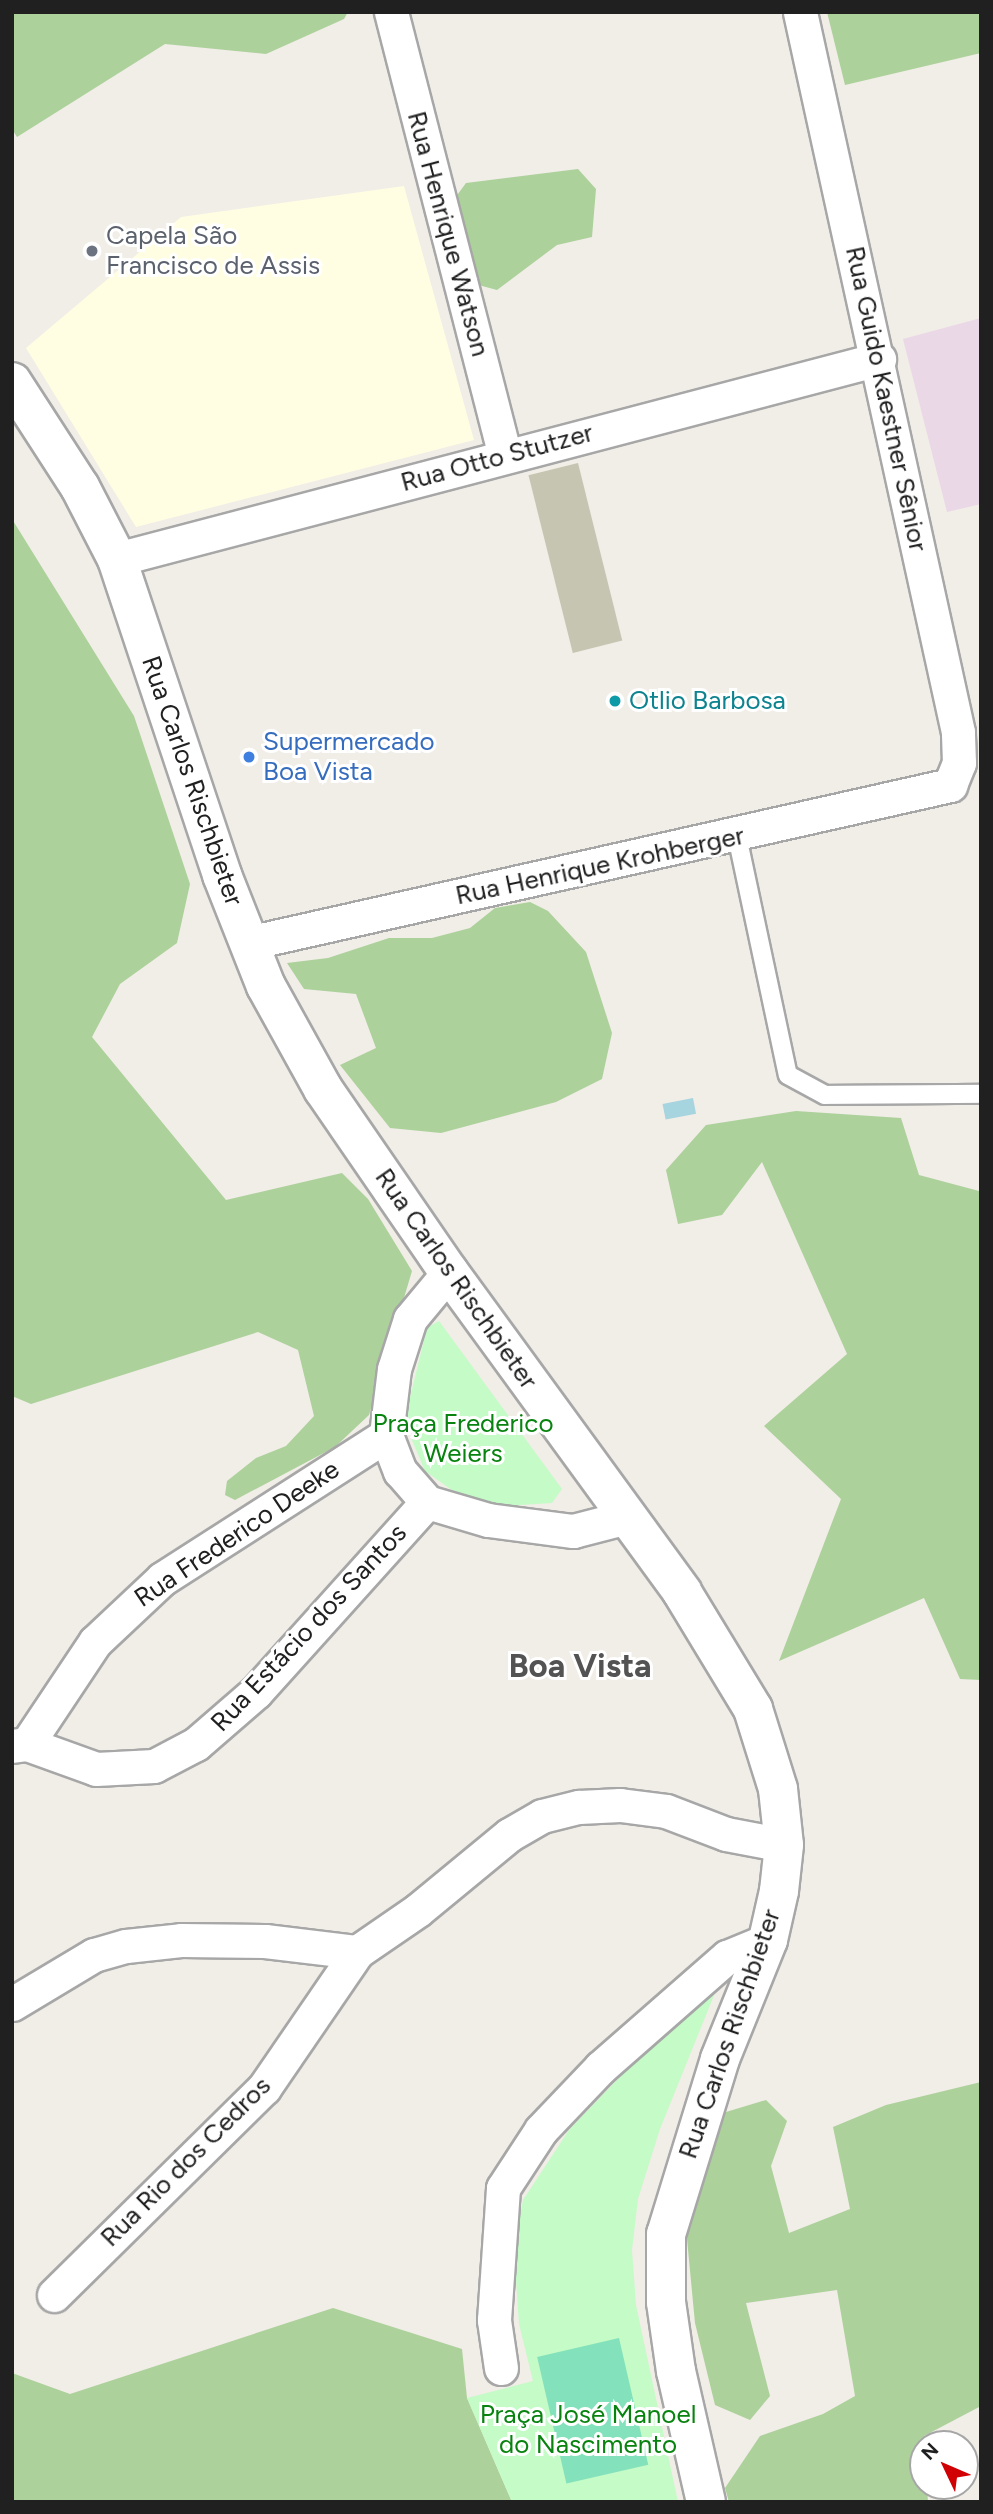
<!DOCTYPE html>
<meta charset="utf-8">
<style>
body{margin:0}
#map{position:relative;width:993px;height:2514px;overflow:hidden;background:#f1ede7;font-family:Figtree,sans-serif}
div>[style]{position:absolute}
.industrial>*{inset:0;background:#ead8e7}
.education>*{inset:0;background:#fffee2}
.construction>*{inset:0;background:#c6c5b2;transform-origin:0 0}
.forest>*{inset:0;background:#acd19b}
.park>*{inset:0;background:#c4fbc7}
.pitch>*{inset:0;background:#83e1bb;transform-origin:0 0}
.water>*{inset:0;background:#a6d4df;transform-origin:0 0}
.roads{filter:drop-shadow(2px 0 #a7a7a7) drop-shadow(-2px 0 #a7a7a7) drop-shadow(0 2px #a7a7a7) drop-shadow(0 -2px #a7a7a7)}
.service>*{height:18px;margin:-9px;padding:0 9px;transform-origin:9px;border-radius:9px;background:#fff}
.minor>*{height:33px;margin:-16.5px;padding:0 16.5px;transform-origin:16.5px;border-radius:16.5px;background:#fff}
.tertiary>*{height:38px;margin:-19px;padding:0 19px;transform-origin:19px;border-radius:19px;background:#fff}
.dots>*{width:19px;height:19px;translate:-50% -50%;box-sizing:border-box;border:4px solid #fff;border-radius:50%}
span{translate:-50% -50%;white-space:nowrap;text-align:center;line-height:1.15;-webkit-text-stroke:6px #fff;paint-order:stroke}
.street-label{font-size:26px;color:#202020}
.worship-label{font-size:26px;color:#5b616d}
.left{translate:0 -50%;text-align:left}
.culture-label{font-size:26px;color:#0d838f}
.shop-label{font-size:26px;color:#366cbe}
.park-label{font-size:26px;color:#098310}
.district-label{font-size:33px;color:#535353;font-weight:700}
.frame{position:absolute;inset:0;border:14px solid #202020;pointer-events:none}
.north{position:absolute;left:909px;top:2430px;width:70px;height:70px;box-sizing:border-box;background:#fff;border:2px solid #a6a6a6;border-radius:50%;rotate:314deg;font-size:19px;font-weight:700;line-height:28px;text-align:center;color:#202020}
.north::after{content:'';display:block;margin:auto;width:24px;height:32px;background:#d10005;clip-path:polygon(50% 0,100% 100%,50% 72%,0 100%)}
</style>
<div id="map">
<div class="industrial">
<div style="clip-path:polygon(981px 318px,981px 504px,947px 512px,903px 339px)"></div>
</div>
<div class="education">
<div style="clip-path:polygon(404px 186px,474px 440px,136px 527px,26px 348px,181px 217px)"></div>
</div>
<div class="construction">
<div style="left:578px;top:463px;width:183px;height:51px;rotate:76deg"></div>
</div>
<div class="forest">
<div style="clip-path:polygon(12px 12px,348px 12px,344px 19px,266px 54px,165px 44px,17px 137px,12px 129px)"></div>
<div style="clip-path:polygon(827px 12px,981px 12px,981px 53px,845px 85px)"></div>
<div style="clip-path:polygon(578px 169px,596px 189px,592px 237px,557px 245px,497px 290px,471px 283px,455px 198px,466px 183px)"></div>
<div style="clip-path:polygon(12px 519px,134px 716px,190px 884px,177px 943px,120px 984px,92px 1037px,226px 1200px,342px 1173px,368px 1199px,412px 1271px,369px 1415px,335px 1447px,235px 1500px,225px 1495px,227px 1481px,256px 1458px,286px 1446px,314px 1416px,298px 1350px,258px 1332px,31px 1404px,12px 1396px)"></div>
<div style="clip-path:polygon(530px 902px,548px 911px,586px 952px,612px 1033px,602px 1079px,556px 1102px,441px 1133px,390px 1128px,340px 1065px,376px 1048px,356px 994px,304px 989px,287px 963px,328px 958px,389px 938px,432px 938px,470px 928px,495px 908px)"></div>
<div style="clip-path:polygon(796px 1111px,901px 1118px,919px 1175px,979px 1191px,981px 1680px,960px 1679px,924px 1598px,779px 1661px,841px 1499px,764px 1426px,847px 1354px,762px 1162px,722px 1215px,678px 1224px,666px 1170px,706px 1125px)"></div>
<div style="clip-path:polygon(981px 2082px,981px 2406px,924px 2436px,923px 2486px,927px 2486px,928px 2502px,729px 2502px,725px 2488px,760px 2436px,823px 2414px,855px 2396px,837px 2290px,746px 2303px,770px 2396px,750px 2420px,715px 2405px,695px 2323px,687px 2239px,700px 2155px,726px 2112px,766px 2100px,787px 2121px,771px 2166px,789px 2233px,850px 2209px,833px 2127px,886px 2105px)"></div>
<div style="clip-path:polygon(333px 2308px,462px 2349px,467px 2398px,512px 2502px,12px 2502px,12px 2373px,70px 2394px)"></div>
</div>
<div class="park">
<div style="clip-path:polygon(439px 1321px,562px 1489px,552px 1503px,503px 1506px,456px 1493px,425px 1471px,412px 1440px,407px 1410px,427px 1328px)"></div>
<div style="clip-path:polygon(719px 1983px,660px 2129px,638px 2199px,632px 2250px,636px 2305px,678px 2502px,512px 2502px,467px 2398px,533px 2381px,519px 2324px,514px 2249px,523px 2200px,569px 2130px,666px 2029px)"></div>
</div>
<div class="pitch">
<div style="left:619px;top:2338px;width:130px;height:84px;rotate:77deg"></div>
</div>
<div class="water">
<div style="left:693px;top:1098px;width:16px;height:31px;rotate:79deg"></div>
</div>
<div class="roads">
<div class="service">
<div style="left:737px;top:836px;width:244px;rotate:78deg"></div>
<div style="left:788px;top:1075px;width:42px;rotate:28.4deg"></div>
<div style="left:825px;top:1095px;width:156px;rotate:-0.4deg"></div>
</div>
<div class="minor">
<div style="left:391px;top:12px;width:457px;rotate:75.6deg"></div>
<div style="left:117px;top:559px;width:788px;rotate:-14.71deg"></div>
<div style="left:248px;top:943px;width:720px;rotate:-12.68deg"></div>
<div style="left:950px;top:785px;width:24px;rotate:-68deg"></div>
<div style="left:959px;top:763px;width:31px;rotate:-92deg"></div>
<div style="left:958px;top:732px;width:737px;rotate:-102.38deg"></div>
<div style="left:449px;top:1272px;width:61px;rotate:129.7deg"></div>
<div style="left:410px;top:1319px;width:52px;rotate:107.7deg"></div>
<div style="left:394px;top:1369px;width:66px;rotate:96.9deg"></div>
<div style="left:386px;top:1435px;width:39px;rotate:69deg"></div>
<div style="left:400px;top:1471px;width:41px;rotate:48.9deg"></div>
<div style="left:427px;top:1502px;width:64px;rotate:16.4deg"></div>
<div style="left:488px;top:1520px;width:86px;rotate:7.4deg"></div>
<div style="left:573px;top:1531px;width:56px;rotate:-14.5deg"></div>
<div style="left:27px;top:1744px;width:123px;rotate:-56.3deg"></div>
<div style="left:95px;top:1642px;width:92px;rotate:-43.2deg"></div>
<div style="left:162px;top:1579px;width:266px;rotate:-32.7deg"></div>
<div style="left:12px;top:1746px;width:15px;rotate:-8deg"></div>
<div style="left:27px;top:1744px;width:73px;rotate:19.9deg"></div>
<div style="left:96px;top:1769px;width:58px;rotate:-3deg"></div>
<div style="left:154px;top:1766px;width:47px;rotate:-27.6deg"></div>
<div style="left:196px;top:1744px;width:79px;rotate:-40.9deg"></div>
<div style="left:256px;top:1692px;width:256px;rotate:-48deg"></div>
<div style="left:12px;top:2004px;width:96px;rotate:-30.9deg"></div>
<div style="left:94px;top:1955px;width:33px;rotate:-16deg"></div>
<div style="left:126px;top:1946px;width:55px;rotate:-6.2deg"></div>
<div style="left:181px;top:1940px;width:84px;rotate:0.7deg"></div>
<div style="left:265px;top:1941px;width:93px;rotate:6.8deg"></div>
<div style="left:357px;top:1952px;width:74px;rotate:-34.5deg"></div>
<div style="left:418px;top:1910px;width:118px;rotate:-39.5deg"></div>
<div style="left:509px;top:1835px;width:38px;rotate:-30deg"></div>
<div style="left:542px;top:1816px;width:38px;rotate:-14deg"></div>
<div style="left:579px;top:1807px;width:41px;rotate:-2.8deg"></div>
<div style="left:620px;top:1805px;width:46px;rotate:7.4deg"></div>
<div style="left:666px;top:1811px;width:64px;rotate:21deg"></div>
<div style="left:726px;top:1834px;width:59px;rotate:10.7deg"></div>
<div style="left:54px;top:2295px;width:295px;rotate:-44.6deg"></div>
<div style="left:264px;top:2088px;width:165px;rotate:-55.6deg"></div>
<div style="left:501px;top:2368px;width:49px;rotate:-98.3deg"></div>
<div style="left:494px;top:2320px;width:132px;rotate:-86.1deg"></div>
<div style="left:503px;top:2188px;width:69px;rotate:-56.8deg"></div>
<div style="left:541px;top:2130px;width:86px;rotate:-46.4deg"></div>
<div style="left:600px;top:2068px;width:169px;rotate:-41.2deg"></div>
<div style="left:727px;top:1957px;width:44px;rotate:-22.5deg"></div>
</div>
<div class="tertiary">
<div style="left:12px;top:382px;width:125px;rotate:57.1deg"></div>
<div style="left:80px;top:487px;width:81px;rotate:62.8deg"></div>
<div style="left:117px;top:559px;width:333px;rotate:71.6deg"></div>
<div style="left:222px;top:875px;width:119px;rotate:68.4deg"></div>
<div style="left:266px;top:986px;width:118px;rotate:61deg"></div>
<div style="left:323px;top:1089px;width:222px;rotate:55.5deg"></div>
<div style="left:449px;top:1272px;width:396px;rotate:53.9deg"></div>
<div style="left:682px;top:1592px;width:137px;rotate:58.7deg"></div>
<div style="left:753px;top:1709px;width:84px;rotate:72.6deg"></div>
<div style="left:778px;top:1789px;width:56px;rotate:83.9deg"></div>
<div style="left:784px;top:1845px;width:46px;rotate:96.2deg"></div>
<div style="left:779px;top:1891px;width:50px;rotate:102.7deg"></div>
<div style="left:768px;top:1940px;width:128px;rotate:112deg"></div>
<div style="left:720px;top:2059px;width:183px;rotate:107.1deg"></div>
<div style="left:666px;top:2234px;width:68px;rotate:90deg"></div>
<div style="left:666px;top:2302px;width:70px;rotate:81.8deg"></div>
<div style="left:676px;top:2371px;width:134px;rotate:77.1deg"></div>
</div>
</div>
<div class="dots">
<div style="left:92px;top:251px;background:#6b7280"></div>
<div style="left:615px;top:701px;background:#0f9aa8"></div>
<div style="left:249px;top:757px;background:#3f7fe0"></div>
</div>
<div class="street-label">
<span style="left:448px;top:234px;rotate:75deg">Rua Henrique Watson</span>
<span style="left:886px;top:399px;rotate:78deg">Rua Guido Kaestner Sênior</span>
<span style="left:497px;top:458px;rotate:-15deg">Rua Otto Stutzer</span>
<span style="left:192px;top:781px;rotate:71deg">Rua Carlos Rischbieter</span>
<span style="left:600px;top:866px;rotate:-12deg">Rua Henrique Krohberger</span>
<span style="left:456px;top:1279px;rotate:55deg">Rua Carlos Rischbieter</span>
<span style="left:237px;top:1534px;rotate:-34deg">Rua Frederico Deeke</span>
<span style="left:309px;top:1628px;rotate:-47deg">Rua Estácio dos Santos</span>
<span style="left:730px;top:2034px;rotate:-71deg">Rua Carlos Rischbieter</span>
<span style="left:186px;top:2162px;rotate:-45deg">Rua Rio dos Cedros</span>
</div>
<div class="worship-label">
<span class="left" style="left:106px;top:251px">Capela São<br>Francisco de Assis</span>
</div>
<div class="culture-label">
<span class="left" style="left:629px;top:701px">Otlio Barbosa</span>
</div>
<div class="shop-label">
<span class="left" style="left:263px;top:757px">Supermercado<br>Boa Vista</span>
</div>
<div class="park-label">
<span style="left:463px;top:1439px">Praça Frederico<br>Weiers</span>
<span style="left:588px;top:2430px">Praça José Manoel<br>do Nascimento</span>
</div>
<div class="district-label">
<span style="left:580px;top:1666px">Boa Vista</span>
</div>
<div class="frame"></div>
<div class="north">N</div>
</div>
